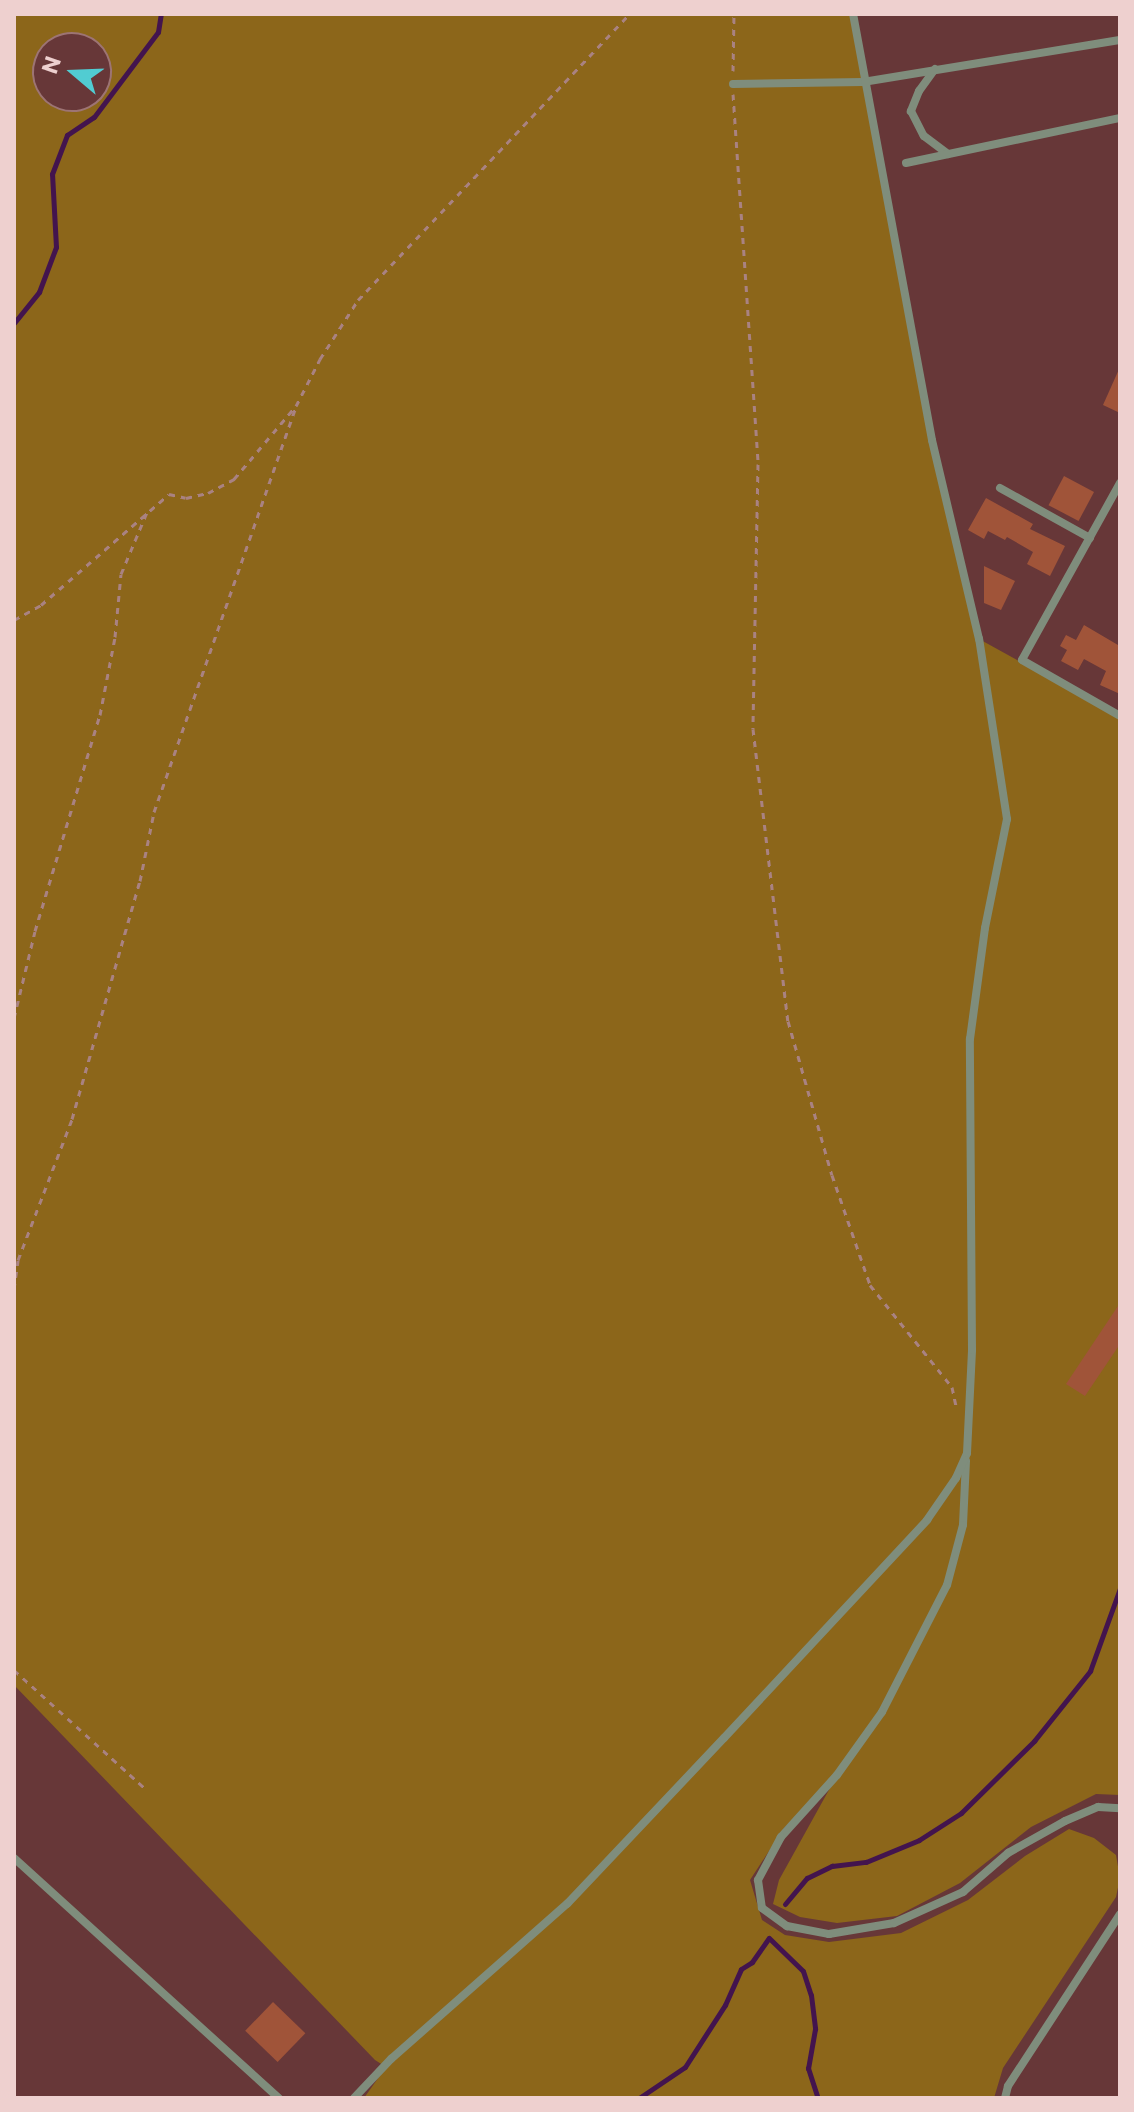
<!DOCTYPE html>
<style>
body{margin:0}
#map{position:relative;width:1134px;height:2112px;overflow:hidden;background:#673738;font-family:Commissioner,sans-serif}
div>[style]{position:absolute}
.green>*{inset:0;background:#8c661a}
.stream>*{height:5px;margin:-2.5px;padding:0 2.5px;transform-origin:2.5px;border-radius:2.5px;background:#43144e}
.building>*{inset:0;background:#a05439;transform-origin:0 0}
.path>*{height:3px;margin-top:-1.5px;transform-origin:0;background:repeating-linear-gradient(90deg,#a98282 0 6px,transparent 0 12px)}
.minor>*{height:8px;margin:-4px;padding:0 4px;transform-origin:4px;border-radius:4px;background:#7f8d7c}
span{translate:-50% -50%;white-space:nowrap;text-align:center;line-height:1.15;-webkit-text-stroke:7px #673738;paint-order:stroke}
.frame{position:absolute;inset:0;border:16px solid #eed0cf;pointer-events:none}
.north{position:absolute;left:32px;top:32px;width:80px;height:80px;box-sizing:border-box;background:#673738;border:2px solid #9d7474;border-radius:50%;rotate:289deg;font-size:22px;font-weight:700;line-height:32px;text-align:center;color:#eed0cf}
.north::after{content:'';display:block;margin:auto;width:28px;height:36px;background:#51ccd2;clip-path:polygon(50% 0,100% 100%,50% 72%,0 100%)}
</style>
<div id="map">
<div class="green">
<div style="clip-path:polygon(evenodd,14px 14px,853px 14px,932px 440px,979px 639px,1120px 717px,1120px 1795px,1096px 1794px,1031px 1827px,960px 1883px,897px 1916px,837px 1923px,800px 1917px,773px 1904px,779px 1880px,835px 1779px,784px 1828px,750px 1880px,762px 1920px,785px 1935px,829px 1942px,901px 1933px,968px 1900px,1025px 1856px,1069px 1829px,1094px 1838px,1116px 1855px,1120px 1878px,1116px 1897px,1003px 2068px,994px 2098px,364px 2098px,386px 2067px,375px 2060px,14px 1685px,14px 14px,48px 48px,96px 48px,96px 96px,48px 96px,48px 48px)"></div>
</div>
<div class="stream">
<div style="left:14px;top:323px;width:40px;rotate:-51deg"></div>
<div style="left:39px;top:292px;width:48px;rotate:-69.3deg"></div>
<div style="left:56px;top:247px;width:73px;rotate:-93.1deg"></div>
<div style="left:52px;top:174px;width:42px;rotate:-69deg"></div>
<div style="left:67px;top:135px;width:32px;rotate:-34deg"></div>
<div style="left:94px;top:117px;width:106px;rotate:-53deg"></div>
<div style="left:158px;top:32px;width:18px;rotate:-81deg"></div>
<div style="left:785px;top:1904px;width:34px;rotate:-50deg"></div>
<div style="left:807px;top:1878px;width:28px;rotate:-26deg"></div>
<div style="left:832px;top:1866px;width:34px;rotate:-7deg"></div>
<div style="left:866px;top:1862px;width:57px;rotate:-22.5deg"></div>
<div style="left:919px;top:1840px;width:50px;rotate:-32.7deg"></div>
<div style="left:961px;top:1813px;width:103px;rotate:-44.6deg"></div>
<div style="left:1034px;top:1741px;width:90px;rotate:-51.3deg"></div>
<div style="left:1090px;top:1671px;width:88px;rotate:-70.1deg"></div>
<div style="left:639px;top:2098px;width:55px;rotate:-34deg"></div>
<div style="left:685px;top:2067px;width:74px;rotate:-57.2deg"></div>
<div style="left:725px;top:2005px;width:39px;rotate:-66deg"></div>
<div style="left:741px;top:1969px;width:13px;rotate:-32deg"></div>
<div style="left:752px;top:1962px;width:29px;rotate:-55deg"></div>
<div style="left:769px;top:1938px;width:47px;rotate:44.1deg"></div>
<div style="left:803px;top:1971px;width:25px;rotate:72deg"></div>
<div style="left:811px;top:1995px;width:34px;rotate:83deg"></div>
<div style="left:815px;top:2029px;width:40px;rotate:100deg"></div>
<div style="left:808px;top:2068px;width:32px;rotate:72deg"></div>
</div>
<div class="building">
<div style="clip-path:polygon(1120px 367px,1120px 413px,1103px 405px)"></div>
<div style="left:1064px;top:476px;width:34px;height:33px;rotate:28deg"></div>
<div style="clip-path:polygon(986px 498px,1033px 524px,1030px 529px,1065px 546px,1050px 576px,1027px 564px,1033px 552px,1007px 537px,1005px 540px,988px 531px,984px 539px,968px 530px)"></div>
<div style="clip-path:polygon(984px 566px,1015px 581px,1001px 610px,984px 603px)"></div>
<div style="clip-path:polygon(1084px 625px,1118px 645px,1120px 640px,1120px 694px,1100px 685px,1106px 671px,1084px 659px,1078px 670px,1061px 661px,1067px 650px,1060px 646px,1066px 635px,1076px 640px)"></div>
<div style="clip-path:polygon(1120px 1303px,1120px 1344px,1085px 1396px,1066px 1384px)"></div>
<div style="left:273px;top:2002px;width:45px;height:40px;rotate:44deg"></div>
</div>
<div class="path">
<div style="left:733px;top:71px;width:57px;rotate:-89deg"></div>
<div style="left:733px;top:94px;width:371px;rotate:86.1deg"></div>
<div style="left:758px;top:464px;width:265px;rotate:91.1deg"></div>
<div style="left:753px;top:729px;width:294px;rotate:83.2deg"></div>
<div style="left:788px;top:1021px;width:160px;rotate:74.1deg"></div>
<div style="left:832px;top:1175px;width:116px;rotate:70.9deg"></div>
<div style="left:870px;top:1285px;width:131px;rotate:51.2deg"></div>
<div style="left:952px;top:1387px;width:19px;rotate:78deg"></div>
<div style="left:14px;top:620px;width:31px;rotate:-29deg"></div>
<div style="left:41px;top:605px;width:169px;rotate:-40.9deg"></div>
<div style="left:169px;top:494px;width:17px;rotate:13deg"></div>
<div style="left:186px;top:498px;width:23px;rotate:-13deg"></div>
<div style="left:208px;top:493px;width:30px;rotate:-28deg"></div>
<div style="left:234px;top:479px;width:94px;rotate:-49.7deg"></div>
<div style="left:14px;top:1018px;width:89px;rotate:-76.4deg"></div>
<div style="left:35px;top:931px;width:226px;rotate:-73.3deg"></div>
<div style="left:100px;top:715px;width:79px;rotate:-79.1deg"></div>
<div style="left:115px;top:637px;width:63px;rotate:-84.6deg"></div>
<div style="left:121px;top:574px;width:67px;rotate:-67.2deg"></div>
<div style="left:14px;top:1289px;width:29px;rotate:-82deg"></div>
<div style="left:18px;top:1260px;width:151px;rotate:-69deg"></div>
<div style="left:72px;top:1119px;width:248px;rotate:-74.1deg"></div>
<div style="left:140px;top:881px;width:70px;rotate:-78.5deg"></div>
<div style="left:154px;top:812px;width:430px;rotate:-70.7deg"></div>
<div style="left:296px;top:406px;width:53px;rotate:-62.9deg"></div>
<div style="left:320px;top:359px;width:70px;rotate:-57.2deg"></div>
<div style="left:358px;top:300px;width:394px;rotate:-46.5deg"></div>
<div style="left:14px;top:1670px;width:179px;rotate:42.1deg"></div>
</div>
<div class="minor">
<div style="left:935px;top:69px;width:27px;rotate:126deg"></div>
<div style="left:919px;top:91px;width:22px;rotate:112deg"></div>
<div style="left:911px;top:111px;width:28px;rotate:63deg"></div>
<div style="left:924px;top:136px;width:30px;rotate:37deg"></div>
<div style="left:733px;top:84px;width:130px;rotate:-0.9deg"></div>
<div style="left:863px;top:82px;width:260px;rotate:-9.3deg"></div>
<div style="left:906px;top:163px;width:219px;rotate:-11.9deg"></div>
<div style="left:1120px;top:483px;width:202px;rotate:119deg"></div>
<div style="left:1022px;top:660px;width:113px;rotate:29.7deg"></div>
<div style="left:1000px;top:488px;width:103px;rotate:29.1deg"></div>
<div style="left:966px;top:1461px;width:64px;rotate:92.7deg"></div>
<div style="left:963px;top:1525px;width:62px;rotate:104.9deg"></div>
<div style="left:947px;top:1585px;width:143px;rotate:117.1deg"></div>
<div style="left:882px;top:1712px;width:77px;rotate:125.5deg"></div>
<div style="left:837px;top:1775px;width:84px;rotate:132.1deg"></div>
<div style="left:781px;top:1837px;width:49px;rotate:118.1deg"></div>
<div style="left:758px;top:1880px;width:28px;rotate:82deg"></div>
<div style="left:762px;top:1908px;width:31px;rotate:36deg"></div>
<div style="left:787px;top:1926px;width:43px;rotate:10.8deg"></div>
<div style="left:829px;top:1934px;width:66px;rotate:-9.6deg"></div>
<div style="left:894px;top:1923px;width:76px;rotate:-24.2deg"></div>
<div style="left:963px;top:1892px;width:60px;rotate:-40.9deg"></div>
<div style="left:1008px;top:1853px;width:65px;rotate:-29.3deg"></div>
<div style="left:1065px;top:1821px;width:36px;rotate:-23deg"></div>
<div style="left:1098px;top:1807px;width:22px;rotate:3deg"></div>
<div style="left:14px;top:1858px;width:358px;rotate:42.2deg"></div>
<div style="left:354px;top:2098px;width:54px;rotate:-46.5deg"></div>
<div style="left:391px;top:2059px;width:235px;rotate:-41.4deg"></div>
<div style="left:567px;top:1904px;width:228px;rotate:-46.6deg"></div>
<div style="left:724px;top:1738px;width:298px;rotate:-47deg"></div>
<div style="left:927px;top:1520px;width:51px;rotate:-55.4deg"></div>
<div style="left:956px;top:1478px;width:27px;rotate:-66deg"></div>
<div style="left:967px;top:1453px;width:103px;rotate:-87.2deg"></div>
<div style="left:972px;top:1350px;width:311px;rotate:-90.4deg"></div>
<div style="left:970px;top:1039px;width:112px;rotate:-82.3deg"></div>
<div style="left:985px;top:928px;width:111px;rotate:-78.6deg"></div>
<div style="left:1007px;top:819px;width:182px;rotate:-98.8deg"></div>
<div style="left:979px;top:639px;width:204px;rotate:-103.3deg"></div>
<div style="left:932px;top:440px;width:433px;rotate:-100.5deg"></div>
<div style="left:1005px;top:2098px;width:12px;rotate:-76deg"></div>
<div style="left:1008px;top:2086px;width:205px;rotate:-56.9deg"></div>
</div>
<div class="frame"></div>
<div class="north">N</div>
</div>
